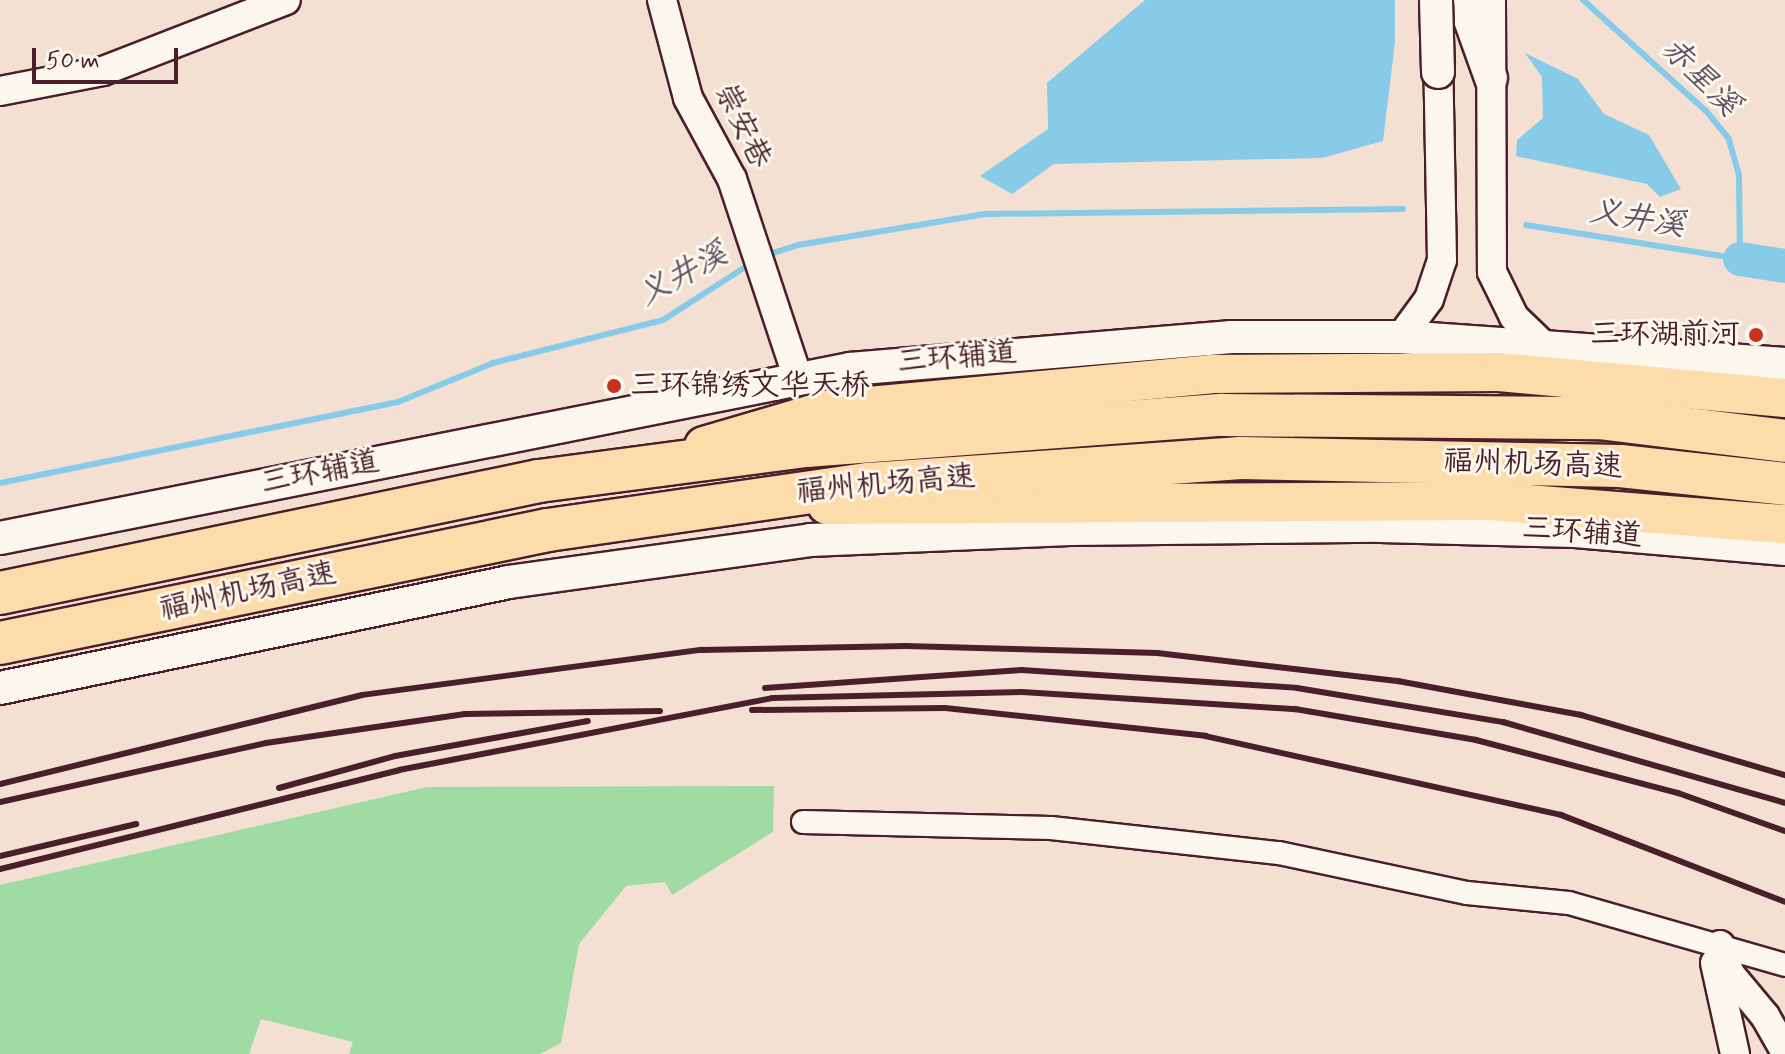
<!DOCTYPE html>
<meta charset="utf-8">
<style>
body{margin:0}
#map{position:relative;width:1785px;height:1054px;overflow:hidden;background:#f3e0d2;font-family:Mynerve,"LXGW WenKai TC",sans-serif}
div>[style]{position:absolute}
.green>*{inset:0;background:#9fdba2}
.water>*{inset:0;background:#88cbe9}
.stream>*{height:6px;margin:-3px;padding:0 3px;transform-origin:3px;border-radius:3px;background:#88cbe9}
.river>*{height:34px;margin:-17px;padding:0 17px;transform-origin:17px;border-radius:17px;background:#88cbe9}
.roads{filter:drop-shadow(2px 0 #4a1f2b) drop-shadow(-2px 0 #4a1f2b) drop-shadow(0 2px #4a1f2b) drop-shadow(0 -2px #4a1f2b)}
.minor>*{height:22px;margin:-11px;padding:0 11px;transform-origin:11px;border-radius:11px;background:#fbf7ec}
.tertiary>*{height:28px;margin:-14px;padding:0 14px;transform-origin:14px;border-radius:14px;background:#fbf7ec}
.secondary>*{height:32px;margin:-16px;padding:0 16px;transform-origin:16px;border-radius:16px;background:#fbf7ec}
.trunk>*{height:38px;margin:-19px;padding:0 19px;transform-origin:19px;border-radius:19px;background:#fddcac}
.motorway>*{height:42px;margin:-21px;padding:0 21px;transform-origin:21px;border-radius:21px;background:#fddcac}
.rail>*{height:6px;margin:-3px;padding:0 3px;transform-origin:3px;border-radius:3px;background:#4a1f2b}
.bridges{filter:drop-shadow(2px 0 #4a1f2b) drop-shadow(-2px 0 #4a1f2b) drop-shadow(0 2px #4a1f2b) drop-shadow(0 -2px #4a1f2b)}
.secondary-bridge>*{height:32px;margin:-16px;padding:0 16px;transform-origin:16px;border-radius:16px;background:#fbf7ec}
.dots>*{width:22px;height:22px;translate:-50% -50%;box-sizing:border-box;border:4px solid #fbf7ec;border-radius:50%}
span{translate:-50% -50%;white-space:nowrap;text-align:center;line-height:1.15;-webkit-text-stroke:6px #fbf7ec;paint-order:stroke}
.street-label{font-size:30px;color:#4a1f2b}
.poi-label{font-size:30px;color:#4a1f2b}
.right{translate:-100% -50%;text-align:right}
.left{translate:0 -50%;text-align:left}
.water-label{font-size:32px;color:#5d5364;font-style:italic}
.scale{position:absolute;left:32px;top:48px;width:146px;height:36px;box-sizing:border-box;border:4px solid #4a1f2b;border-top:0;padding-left:10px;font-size:24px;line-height:28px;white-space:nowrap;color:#4a1f2b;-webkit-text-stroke:6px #fbf7ec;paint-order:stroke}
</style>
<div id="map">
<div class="green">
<div style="clip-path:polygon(774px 786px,773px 832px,672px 895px,665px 882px,626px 886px,579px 944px,561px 1043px,540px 1054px,349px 1054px,353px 1042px,261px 1019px,249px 1054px,0 1054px,0 885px,427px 787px)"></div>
</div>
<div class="water">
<div style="clip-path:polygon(1145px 0,1395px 0,1395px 42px,1383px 141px,1322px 158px,1054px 164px,1012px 194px,980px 176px,1048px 129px,1047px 83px)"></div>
<div style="clip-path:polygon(1525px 53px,1578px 79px,1604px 114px,1649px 135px,1681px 189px,1660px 197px,1647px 184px,1516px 156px,1517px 140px,1543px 118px,1542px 77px)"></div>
</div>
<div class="stream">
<div style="left:1526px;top:225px;width:217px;rotate:9deg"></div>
<div style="left:1740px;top:259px;width:84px;rotate:-90.7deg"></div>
<div style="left:1739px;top:175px;width:37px;rotate:-106deg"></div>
<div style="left:1729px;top:139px;width:36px;rotate:-129deg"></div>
<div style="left:1706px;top:111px;width:166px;rotate:-137.9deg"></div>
<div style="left:767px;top:255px;width:33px;rotate:-18deg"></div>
<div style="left:798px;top:245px;width:191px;rotate:-9.4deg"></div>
<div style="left:986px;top:214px;width:417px;rotate:-0.7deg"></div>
<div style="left:0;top:483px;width:406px;rotate:-11.5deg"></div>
<div style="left:398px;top:402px;width:103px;rotate:-22.3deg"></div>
<div style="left:493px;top:363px;width:175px;rotate:-14.2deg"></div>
<div style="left:663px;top:320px;width:103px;rotate:-32.8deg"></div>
</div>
<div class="river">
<div style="left:1740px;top:259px;width:46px;rotate:8.8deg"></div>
</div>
<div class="roads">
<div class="minor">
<div style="left:803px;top:822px;width:248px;rotate:1.4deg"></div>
<div style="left:1051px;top:828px;width:229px;rotate:6.3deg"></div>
<div style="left:1279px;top:853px;width:192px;rotate:12deg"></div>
<div style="left:1467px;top:893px;width:102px;rotate:5.6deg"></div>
<div style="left:1569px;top:903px;width:225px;rotate:16deg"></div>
</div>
<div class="tertiary">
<div style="left:662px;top:0;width:101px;rotate:75.1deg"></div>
<div style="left:688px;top:98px;width:92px;rotate:61.5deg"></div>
<div style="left:732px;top:179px;width:211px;rotate:71.7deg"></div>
<div style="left:1491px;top:0;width:272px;rotate:89.8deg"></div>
<div style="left:1492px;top:272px;width:50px;rotate:63.9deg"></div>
<div style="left:1514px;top:317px;width:40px;rotate:44deg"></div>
<div style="left:0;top:91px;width:105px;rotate:-11deg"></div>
<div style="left:103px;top:71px;width:196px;rotate:-21.2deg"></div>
<div style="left:1401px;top:337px;width:47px;rotate:-53.6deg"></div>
<div style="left:1429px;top:299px;width:41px;rotate:-71.6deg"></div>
<div style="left:1442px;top:260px;width:211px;rotate:-91.1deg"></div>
<div style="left:1720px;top:945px;width:31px;rotate:71deg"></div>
<div style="left:1730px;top:974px;width:55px;rotate:50.2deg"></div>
<div style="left:1765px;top:1016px;width:40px;rotate:60.3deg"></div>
<div style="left:1715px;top:963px;width:93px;rotate:77.6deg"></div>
</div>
<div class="secondary">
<div style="left:1463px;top:0;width:83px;rotate:70.3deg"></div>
<div style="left:0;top:538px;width:867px;rotate:-11.25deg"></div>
<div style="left:850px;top:369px;width:383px;rotate:-4.8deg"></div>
<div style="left:1232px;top:337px;width:169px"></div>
<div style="left:1401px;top:337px;width:385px;rotate:4deg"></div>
<div style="left:0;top:688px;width:520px;rotate:-11.76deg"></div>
<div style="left:509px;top:582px;width:304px;rotate:-7.9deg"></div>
<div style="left:810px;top:540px;width:260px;rotate:-2.4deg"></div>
<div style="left:1070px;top:529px;width:310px;rotate:-0.6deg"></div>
<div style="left:1380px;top:526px;width:195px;rotate:1.5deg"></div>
<div style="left:1575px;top:531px;width:211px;rotate:4.9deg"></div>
</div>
<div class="trunk">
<div style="left:704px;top:446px;width:127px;rotate:-16.4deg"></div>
<div style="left:826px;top:410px;width:387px;rotate:-5.3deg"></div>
<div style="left:1211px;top:374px;width:288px;rotate:-0.4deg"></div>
<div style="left:1499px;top:372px;width:287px;rotate:5.2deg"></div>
<div style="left:827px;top:505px;width:663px;rotate:-0.35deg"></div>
<div style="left:1490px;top:501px;width:296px;rotate:4.5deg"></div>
</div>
<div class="motorway">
<div style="left:0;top:593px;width:551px;rotate:-11.74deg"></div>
<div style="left:539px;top:481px;width:269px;rotate:-7.5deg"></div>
<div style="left:806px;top:446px;width:418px;rotate:-4.3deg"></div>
<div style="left:1223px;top:415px;width:376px;rotate:0.5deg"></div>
<div style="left:1599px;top:418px;width:187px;rotate:7deg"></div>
<div style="left:0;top:643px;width:560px;rotate:-11.65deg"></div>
<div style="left:548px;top:530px;width:324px;rotate:-8.2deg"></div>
<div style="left:869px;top:484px;width:373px;rotate:-4deg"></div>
<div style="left:1241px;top:458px;width:379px;rotate:1.2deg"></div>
<div style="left:1620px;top:466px;width:166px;rotate:6.2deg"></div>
</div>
</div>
<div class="rail">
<div style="left:765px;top:688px;width:257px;rotate:-4deg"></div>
<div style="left:1021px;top:670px;width:277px;rotate:3.7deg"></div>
<div style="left:1297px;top:688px;width:209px;rotate:9.4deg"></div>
<div style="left:1503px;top:722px;width:293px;rotate:16deg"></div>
<div style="left:752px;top:710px;width:193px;rotate:-0.6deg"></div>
<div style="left:945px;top:708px;width:262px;rotate:6.1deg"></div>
<div style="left:1205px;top:736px;width:365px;rotate:12.5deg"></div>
<div style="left:1561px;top:815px;width:240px;rotate:21.2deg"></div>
<div style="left:0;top:784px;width:373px;rotate:-13.8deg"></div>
<div style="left:362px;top:695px;width:342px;rotate:-7.6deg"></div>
<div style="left:701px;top:650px;width:205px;rotate:-1.1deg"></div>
<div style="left:906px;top:646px;width:252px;rotate:1.6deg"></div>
<div style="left:1158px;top:653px;width:242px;rotate:6.7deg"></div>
<div style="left:1398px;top:681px;width:186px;rotate:10.5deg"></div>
<div style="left:1581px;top:715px;width:213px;rotate:16.4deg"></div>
<div style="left:279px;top:788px;width:120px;rotate:-15.4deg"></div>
<div style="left:395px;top:756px;width:196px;rotate:-10.3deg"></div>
<div style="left:0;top:802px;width:272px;rotate:-12.5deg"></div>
<div style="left:266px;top:743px;width:201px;rotate:-8.3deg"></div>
<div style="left:465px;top:714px;width:195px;rotate:-0.9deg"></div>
<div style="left:0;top:856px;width:140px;rotate:-13.2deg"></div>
<div style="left:0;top:869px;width:411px;rotate:-13.9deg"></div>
<div style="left:399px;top:770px;width:380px;rotate:-10.9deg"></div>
<div style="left:772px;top:698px;width:250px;rotate:-1.4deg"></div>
<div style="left:1022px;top:692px;width:274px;rotate:3.6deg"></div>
<div style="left:1295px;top:709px;width:184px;rotate:9.7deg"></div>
<div style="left:1476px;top:740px;width:209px;rotate:14.7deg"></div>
<div style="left:1678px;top:793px;width:114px;rotate:19.6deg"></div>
</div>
<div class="bridges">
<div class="secondary-bridge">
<div style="left:1436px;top:0;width:72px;rotate:88.4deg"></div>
</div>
</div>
<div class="dots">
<div style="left:1756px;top:335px;background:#c8321e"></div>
<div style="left:614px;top:386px;background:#c8321e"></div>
</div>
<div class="street-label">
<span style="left:742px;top:126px;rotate:64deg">崇安巷</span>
<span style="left:957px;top:358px;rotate:-5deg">三环辅道</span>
<span style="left:1533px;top:465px;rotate:2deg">福州机场高速</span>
<span style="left:320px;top:473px;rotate:-11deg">三环辅道</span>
<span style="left:886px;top:485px;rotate:-5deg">福州机场高速</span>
<span style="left:1582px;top:533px;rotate:4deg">三环辅道</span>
<span style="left:248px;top:592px;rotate:-12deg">福州机场高速</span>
</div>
<div class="poi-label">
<span class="right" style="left:1740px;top:335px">三环湖前河</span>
<span class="left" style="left:630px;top:386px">三环锦绣文华天桥</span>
</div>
<div class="water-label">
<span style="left:1700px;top:77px;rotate:45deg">赤星溪</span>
<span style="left:1637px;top:219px;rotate:9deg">义井溪</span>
<span style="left:683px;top:275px;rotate:-29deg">义井溪</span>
</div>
<div class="scale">50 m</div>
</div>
